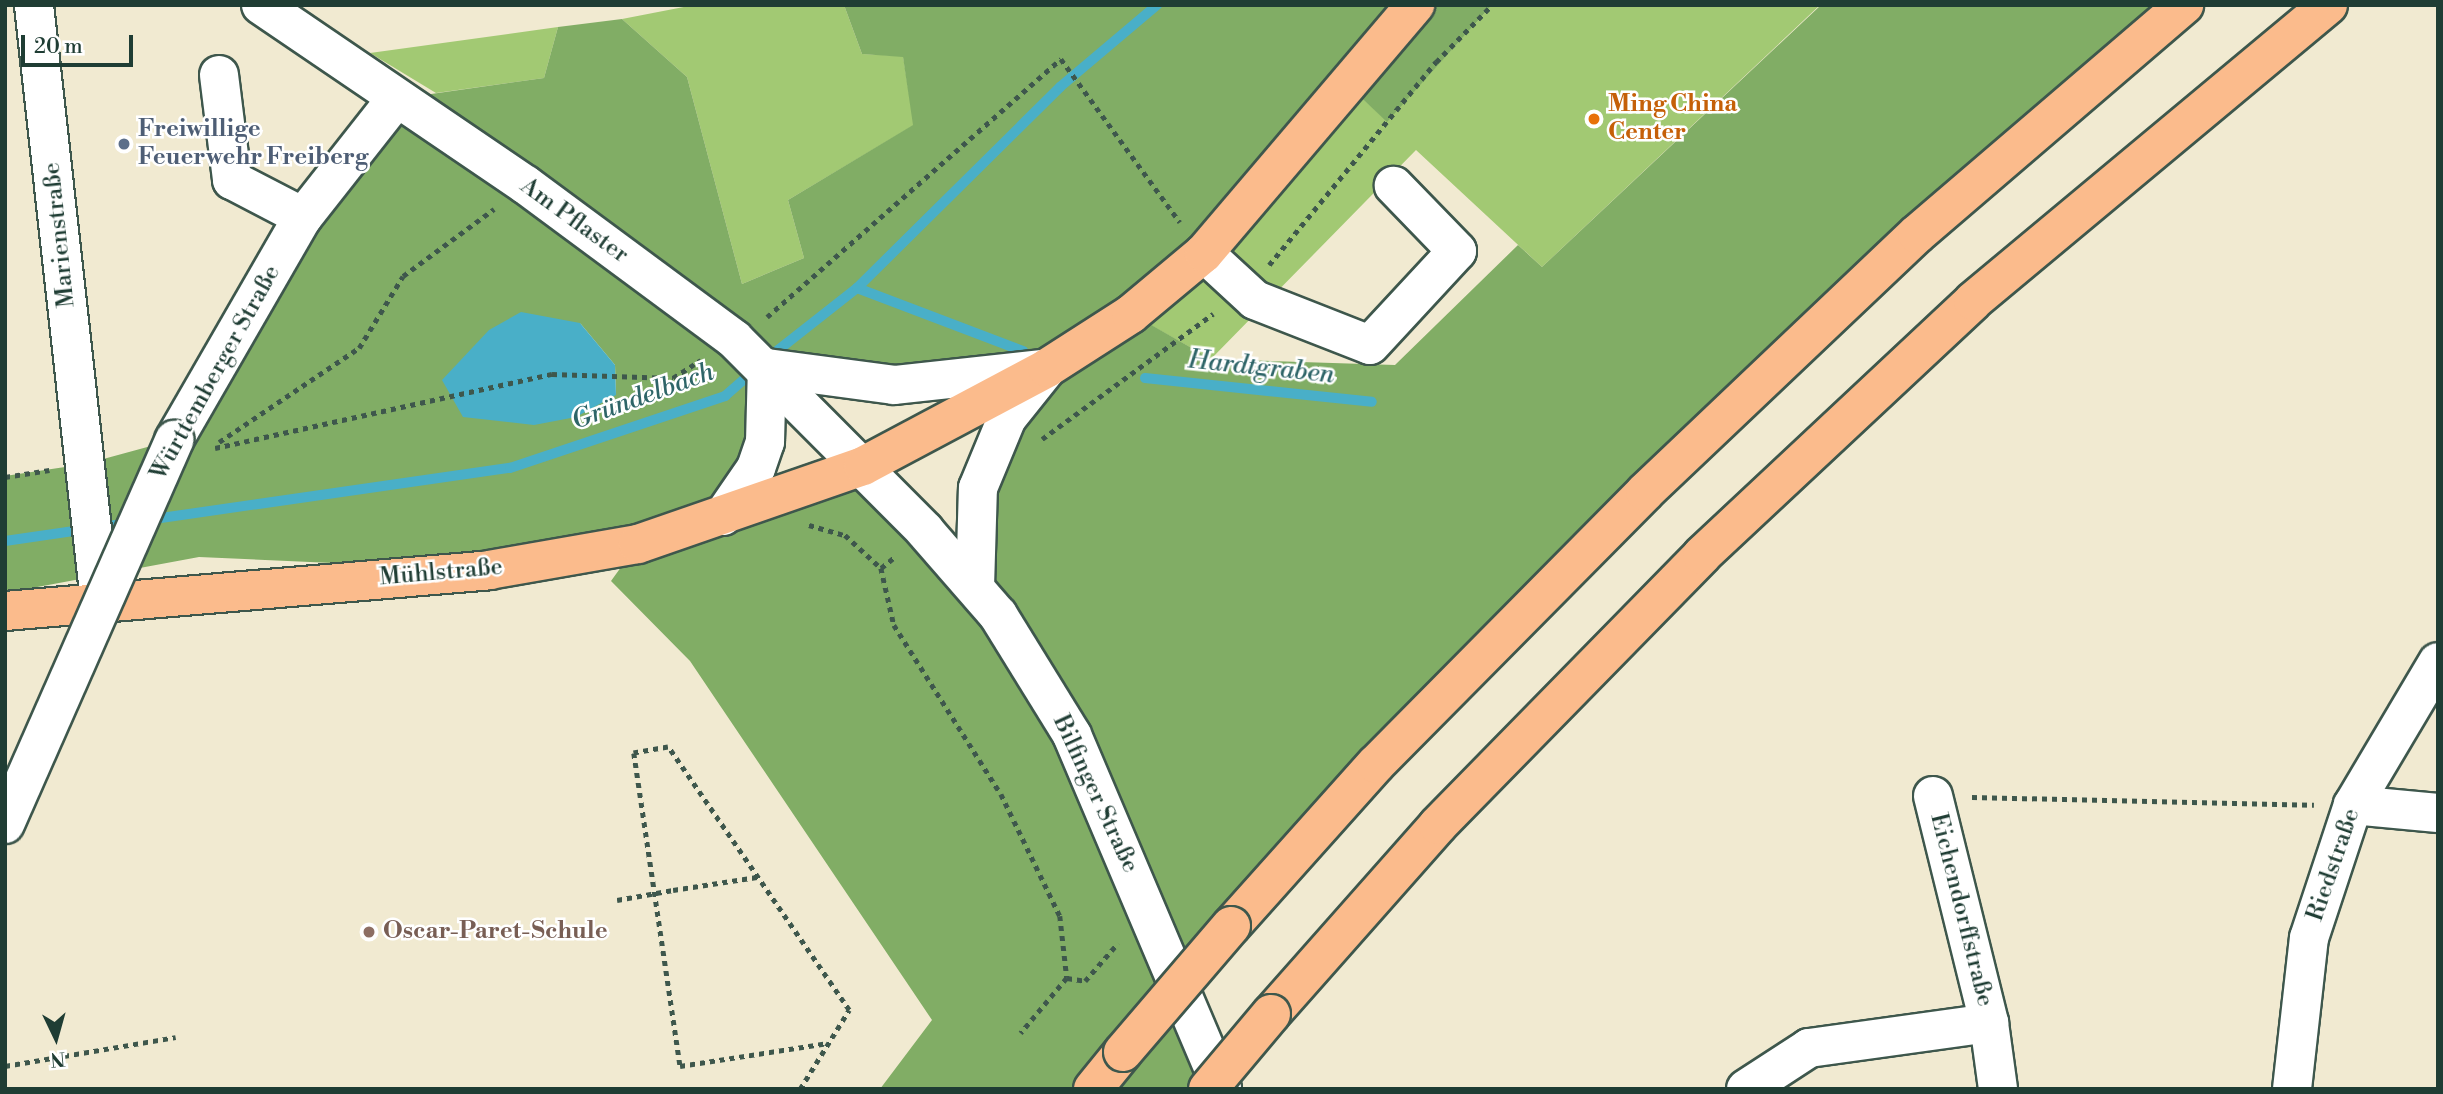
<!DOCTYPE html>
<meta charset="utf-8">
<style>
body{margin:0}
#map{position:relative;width:2443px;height:1094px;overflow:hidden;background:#f1ead1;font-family:"Libre Bodoni",serif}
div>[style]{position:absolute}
.green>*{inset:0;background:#a2c973}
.forest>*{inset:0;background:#81ad65}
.water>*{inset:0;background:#49afc8}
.stream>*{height:10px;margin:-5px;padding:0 5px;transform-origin:5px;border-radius:5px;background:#49afc8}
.path>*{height:4.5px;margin-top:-2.25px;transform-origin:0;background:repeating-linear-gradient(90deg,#3e574c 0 5px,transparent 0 10px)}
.roads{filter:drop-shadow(2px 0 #3e574c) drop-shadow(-2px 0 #3e574c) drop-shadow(0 2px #3e574c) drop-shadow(0 -2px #3e574c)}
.minor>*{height:38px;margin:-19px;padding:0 19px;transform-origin:19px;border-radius:19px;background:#fff}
.major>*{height:38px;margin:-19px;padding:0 19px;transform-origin:19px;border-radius:19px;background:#fbbb8c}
.highway>*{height:38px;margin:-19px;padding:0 19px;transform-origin:19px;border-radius:19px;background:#fbbb8c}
.path-bridge>*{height:4.5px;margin-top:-2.25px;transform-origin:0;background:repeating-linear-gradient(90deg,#3e574c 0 5px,transparent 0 10px)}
.bridges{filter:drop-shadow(2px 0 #3e574c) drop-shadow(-2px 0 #3e574c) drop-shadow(0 2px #3e574c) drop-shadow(0 -2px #3e574c)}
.minor-bridge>*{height:38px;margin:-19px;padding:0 19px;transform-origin:19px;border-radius:19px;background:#fff}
.highway-bridge>*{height:38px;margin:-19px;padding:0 19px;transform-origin:19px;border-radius:19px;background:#fbbb8c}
.dots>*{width:19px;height:19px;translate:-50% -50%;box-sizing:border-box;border:4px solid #fff;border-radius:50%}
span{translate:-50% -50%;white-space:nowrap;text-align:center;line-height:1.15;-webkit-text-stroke:5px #fff;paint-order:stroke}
.food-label{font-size:24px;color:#c56008;font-weight:700}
.left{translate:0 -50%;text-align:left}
.service-label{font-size:24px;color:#4e5e75;font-weight:700}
.street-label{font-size:24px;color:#1f3d34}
.education-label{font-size:24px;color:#785e54;font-weight:700}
.water-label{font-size:26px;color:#2e6568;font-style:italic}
.frame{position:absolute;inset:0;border:7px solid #1f3d34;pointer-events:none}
.north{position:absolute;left:21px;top:1003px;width:70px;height:70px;-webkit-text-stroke:5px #fff;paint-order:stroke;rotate:175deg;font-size:19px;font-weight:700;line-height:28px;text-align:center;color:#1f3d34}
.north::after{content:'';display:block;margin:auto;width:24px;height:32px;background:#1f3d34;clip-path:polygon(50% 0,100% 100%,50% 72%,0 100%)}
.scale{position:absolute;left:21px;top:35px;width:112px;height:32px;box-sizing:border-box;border:4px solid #1f3d34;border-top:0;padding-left:9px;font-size:21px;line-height:24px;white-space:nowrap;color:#1f3d34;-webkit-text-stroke:5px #fff;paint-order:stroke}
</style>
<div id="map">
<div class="green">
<div style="clip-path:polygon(694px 5px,844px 5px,862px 54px,903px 56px,914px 125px,788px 200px,804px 258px,742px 284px,687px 77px,622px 19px)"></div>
<div style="clip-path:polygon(1492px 5px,1820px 5px,1542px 267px,1416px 150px,1211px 359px,1131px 314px,1350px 87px,1387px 121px)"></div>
<div style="clip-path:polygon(558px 27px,544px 78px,436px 93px,370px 53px)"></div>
</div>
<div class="forest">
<div style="clip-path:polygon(evenodd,844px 5px,1492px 5px,1387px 122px,1350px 87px,1132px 314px,1211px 359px,1395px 365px,1518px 245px,1542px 267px,1821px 5px,2187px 5px,1645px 492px,1185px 979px,1222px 1089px,880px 1089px,932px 1020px,690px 661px,611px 581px,637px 545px,489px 570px,199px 557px,5px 593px,5px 476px,85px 464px,173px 440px,396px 99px,544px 78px,558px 27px,622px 19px,687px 77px,742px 284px,804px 258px,788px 200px,913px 125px,903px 57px,862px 54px,844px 5px,580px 323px,615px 365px,616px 395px,580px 323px,844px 5px,767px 368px,1047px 368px,978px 488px,974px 587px,863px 466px,724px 515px,767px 368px)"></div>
</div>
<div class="water">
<div style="clip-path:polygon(521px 312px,580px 323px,615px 365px,616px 395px,576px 417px,534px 425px,463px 417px,442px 380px,489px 330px)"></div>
</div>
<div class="stream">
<div style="left:857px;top:288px;width:178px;rotate:20.8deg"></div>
<div style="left:768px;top:358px;width:113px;rotate:-38.2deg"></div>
<div style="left:857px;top:288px;width:286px;rotate:-44.7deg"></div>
<div style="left:1060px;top:87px;width:127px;rotate:-40.2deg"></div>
<div style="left:1145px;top:378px;width:228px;rotate:6deg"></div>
<div style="left:147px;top:520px;width:367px;rotate:-8.2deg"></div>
<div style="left:510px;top:468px;width:227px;rotate:-18.5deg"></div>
<div style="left:725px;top:396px;width:41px;rotate:-41.1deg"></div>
<div style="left:5px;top:541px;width:124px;rotate:-8.3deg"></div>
</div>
<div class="path">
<div style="left:1269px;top:265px;width:263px;rotate:-50.6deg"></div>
<div style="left:1436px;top:62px;width:80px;rotate:-45.5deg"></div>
<div style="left:767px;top:317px;width:391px;rotate:-41.3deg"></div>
<div style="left:1061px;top:59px;width:202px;rotate:53.9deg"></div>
<div style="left:1042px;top:439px;width:212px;rotate:-36.2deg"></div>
<div style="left:219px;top:442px;width:169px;rotate:-33.9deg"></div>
<div style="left:359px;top:348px;width:84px;rotate:-58.6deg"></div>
<div style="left:403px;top:276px;width:113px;rotate:-36.4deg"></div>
<div style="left:215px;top:448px;width:345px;rotate:-12.4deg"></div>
<div style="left:552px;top:374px;width:121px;rotate:1.9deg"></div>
<div style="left:673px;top:378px;width:33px;rotate:-33deg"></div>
<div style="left:5px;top:477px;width:45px;rotate:-9deg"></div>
<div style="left:809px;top:525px;width:37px;rotate:16deg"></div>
<div style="left:845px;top:535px;width:49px;rotate:42.5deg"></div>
<div style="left:881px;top:568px;width:19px;rotate:-39deg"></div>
<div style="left:881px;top:568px;width:58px;rotate:77.2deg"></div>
<div style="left:894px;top:625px;width:200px;rotate:57.7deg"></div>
<div style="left:1001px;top:794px;width:136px;rotate:64.2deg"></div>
<div style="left:1060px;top:916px;width:62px;rotate:83.6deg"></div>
<div style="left:1067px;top:978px;width:72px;rotate:129.9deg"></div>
<div style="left:1972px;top:797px;width:342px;rotate:1.3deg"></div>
<div style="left:673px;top:890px;width:85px;rotate:-8.8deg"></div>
<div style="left:1067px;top:978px;width:18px;rotate:9deg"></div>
<div style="left:1085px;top:981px;width:50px;rotate:-49deg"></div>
<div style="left:5px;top:1066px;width:173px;rotate:-9.6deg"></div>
<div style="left:800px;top:1089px;width:93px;rotate:-58.2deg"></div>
<div style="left:849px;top:1010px;width:319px;rotate:-124.5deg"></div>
<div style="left:668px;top:747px;width:35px;rotate:170deg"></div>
<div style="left:634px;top:753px;width:316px;rotate:81.6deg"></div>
<div style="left:680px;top:1066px;width:150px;rotate:-8.8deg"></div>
</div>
<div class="roads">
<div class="minor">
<div style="left:34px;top:5px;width:601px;rotate:83.69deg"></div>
<div style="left:261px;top:5px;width:320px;rotate:34.2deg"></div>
<div style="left:526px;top:185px;width:259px;rotate:36.5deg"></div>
<div style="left:734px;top:339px;width:271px;rotate:45.1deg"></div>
<div style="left:925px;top:531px;width:111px;rotate:49deg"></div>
<div style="left:998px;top:615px;width:141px;rotate:58.3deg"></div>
<div style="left:1072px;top:735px;width:384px;rotate:67deg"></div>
<div style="left:219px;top:75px;width:106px;rotate:82.9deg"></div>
<div style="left:232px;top:180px;width:80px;rotate:27.5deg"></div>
<div style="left:1204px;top:253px;width:69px;rotate:42.7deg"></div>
<div style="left:1255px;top:300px;width:123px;rotate:21.4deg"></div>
<div style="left:1370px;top:345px;width:128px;rotate:-47.2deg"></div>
<div style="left:1457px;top:251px;width:91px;rotate:-134.1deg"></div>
<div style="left:767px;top:368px;width:128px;rotate:7.6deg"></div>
<div style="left:894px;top:385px;width:149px;rotate:-6.2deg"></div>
<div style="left:174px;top:440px;width:258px;rotate:-60deg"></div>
<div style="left:303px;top:217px;width:150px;rotate:-51.8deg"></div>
<div style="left:723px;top:516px;width:58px;rotate:-55.5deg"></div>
<div style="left:756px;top:468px;width:28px;rotate:-71deg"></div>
<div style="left:765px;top:442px;width:74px;rotate:-88.5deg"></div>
<div style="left:975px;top:587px;width:99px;rotate:-88.3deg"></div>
<div style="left:978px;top:488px;width:76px;rotate:-67.5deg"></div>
<div style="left:1007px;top:418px;width:64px;rotate:-51.3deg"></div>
<div style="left:1933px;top:796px;width:234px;rotate:76.1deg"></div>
<div style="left:1989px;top:1023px;width:67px;rotate:82.2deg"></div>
<div style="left:2353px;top:805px;width:85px;rotate:5.4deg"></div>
<div style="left:1746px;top:1089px;width:75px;rotate:-33.1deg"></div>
<div style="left:1809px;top:1048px;width:182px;rotate:-7.9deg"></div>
<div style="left:2292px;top:1089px;width:152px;rotate:-83.6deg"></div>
<div style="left:2309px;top:938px;width:140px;rotate:-71.7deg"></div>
<div style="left:2353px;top:805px;width:166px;rotate:-59.3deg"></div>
</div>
<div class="major">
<div style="left:5px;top:611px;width:486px;rotate:-4.8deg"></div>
<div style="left:489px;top:570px;width:151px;rotate:-9.9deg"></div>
<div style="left:638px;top:544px;width:238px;rotate:-19.1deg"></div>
<div style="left:863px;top:466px;width:208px;rotate:-28deg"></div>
<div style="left:1047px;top:368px;width:100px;rotate:-32.7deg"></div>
<div style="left:1131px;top:314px;width:95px;rotate:-39.9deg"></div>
<div style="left:1204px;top:253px;width:326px;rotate:-49.6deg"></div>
</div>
<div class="highway">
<div style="left:1231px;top:926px;width:217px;rotate:-48.2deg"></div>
<div style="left:1376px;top:764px;width:383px;rotate:-45.3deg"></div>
<div style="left:1645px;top:492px;width:375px;rotate:-43.5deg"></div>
<div style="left:1917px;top:234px;width:352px;rotate:-40.6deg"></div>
<div style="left:1271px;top:1014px;width:252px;rotate:-48.5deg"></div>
<div style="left:1438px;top:825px;width:378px;rotate:-45.6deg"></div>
<div style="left:1702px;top:555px;width:371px;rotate:-43.1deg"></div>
<div style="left:1973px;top:301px;width:462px;rotate:-39.8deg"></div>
<div style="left:1093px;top:1089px;width:48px;rotate:-51deg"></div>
</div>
</div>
<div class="path-bridge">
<div style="left:617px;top:900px;width:57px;rotate:-10.1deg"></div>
</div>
<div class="bridges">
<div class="minor-bridge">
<div style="left:5px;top:824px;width:420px;rotate:-66.2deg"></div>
</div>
<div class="highway-bridge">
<div style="left:1123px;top:1052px;width:166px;rotate:-49.4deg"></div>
<div style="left:1208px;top:1089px;width:98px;rotate:-50deg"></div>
</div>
</div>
<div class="dots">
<div style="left:1594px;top:119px;background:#e8710a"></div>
<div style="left:124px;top:144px;background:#5c6f8a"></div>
<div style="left:369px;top:932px;background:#8d6e63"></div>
</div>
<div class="food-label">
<span class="left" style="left:1608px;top:119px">Ming China<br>Center</span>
</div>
<div class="service-label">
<span class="left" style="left:138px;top:144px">Freiwillige<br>Feuerwehr Freiberg</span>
</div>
<div class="street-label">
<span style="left:574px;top:221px;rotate:36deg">Am Pflaster</span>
<span style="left:60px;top:235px;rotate:-96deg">Marienstraße</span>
<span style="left:216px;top:373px;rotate:-61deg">Württemberger Straße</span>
<span style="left:441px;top:573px;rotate:-5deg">Mühlstraße</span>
<span style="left:1095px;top:794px;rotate:65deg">Bilfinger Straße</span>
<span style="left:2334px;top:865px;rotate:-71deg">Riedstraße</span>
<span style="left:1961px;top:910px;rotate:76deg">Eichendorffstraße</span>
</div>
<div class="education-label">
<span class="left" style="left:383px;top:932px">Oscar-Paret-Schule</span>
</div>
<div class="water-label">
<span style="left:1261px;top:368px;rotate:6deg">Hardtgraben</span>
<span style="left:643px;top:397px;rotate:-20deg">Gründelbach</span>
</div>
<div class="frame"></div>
<div class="north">N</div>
<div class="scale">20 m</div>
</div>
